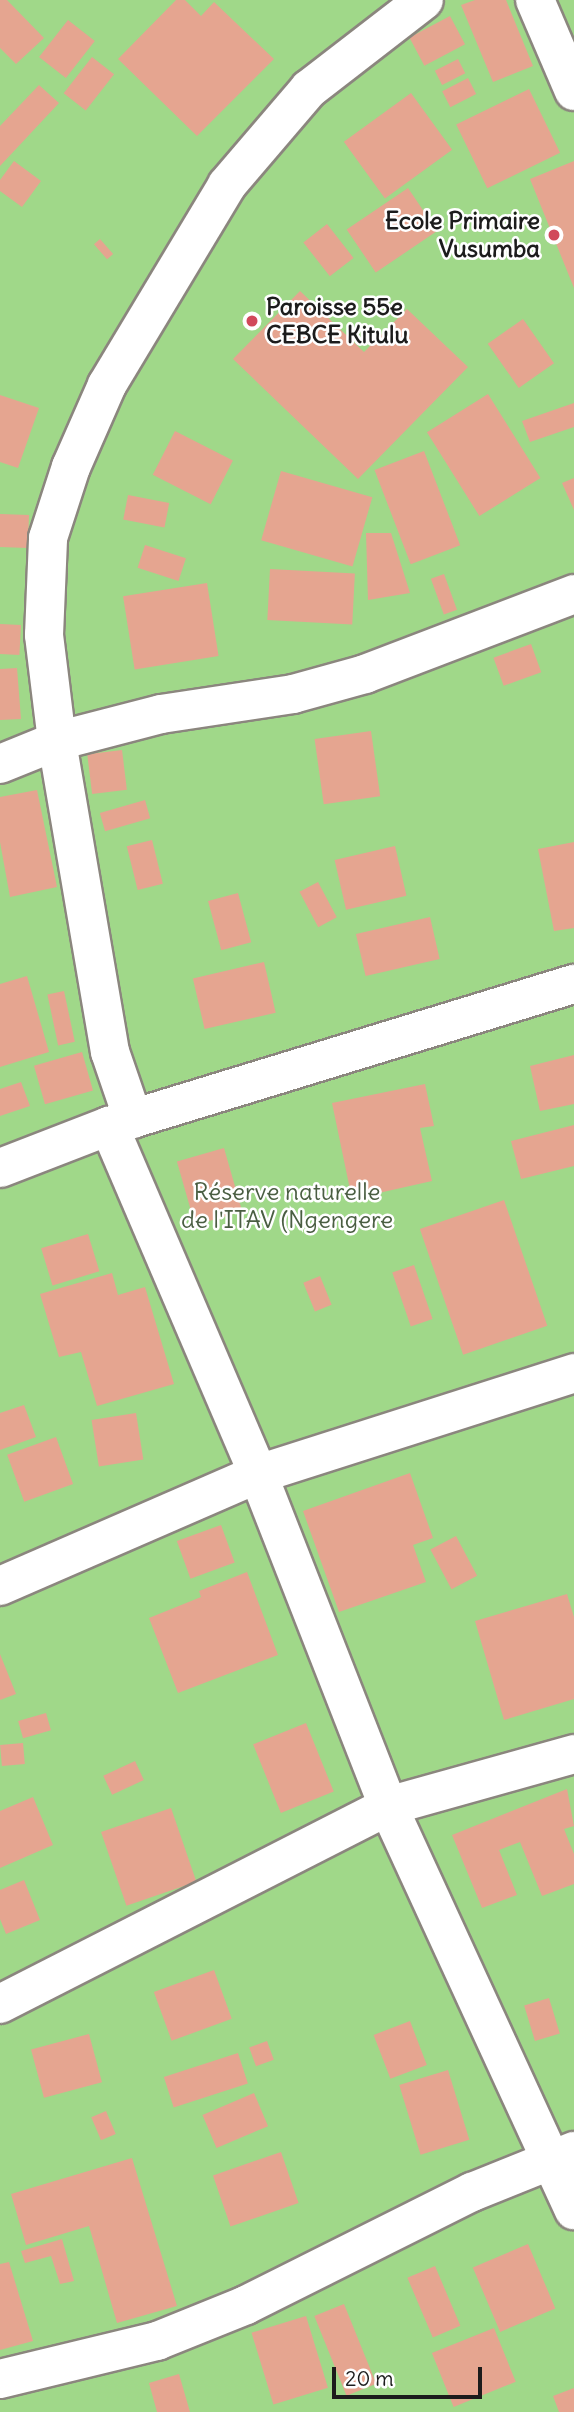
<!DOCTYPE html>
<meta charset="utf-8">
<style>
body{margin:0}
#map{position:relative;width:574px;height:2412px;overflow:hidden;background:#faefe0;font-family:Delius,sans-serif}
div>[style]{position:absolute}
.green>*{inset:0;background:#a0d889;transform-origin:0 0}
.building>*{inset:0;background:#e5a590;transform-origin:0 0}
.roads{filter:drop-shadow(2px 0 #8b867e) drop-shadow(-2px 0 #8b867e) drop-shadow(0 2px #8b867e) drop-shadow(0 -2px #8b867e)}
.street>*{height:38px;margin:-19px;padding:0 19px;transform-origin:19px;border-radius:19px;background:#fff}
.dots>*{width:19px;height:19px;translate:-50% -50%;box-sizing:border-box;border:4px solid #fff;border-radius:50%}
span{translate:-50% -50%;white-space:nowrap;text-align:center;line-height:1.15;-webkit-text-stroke:5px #fff;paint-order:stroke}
.poi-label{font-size:24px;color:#1c1c1c;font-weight:700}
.right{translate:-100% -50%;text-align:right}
.left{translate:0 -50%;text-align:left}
.park-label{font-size:24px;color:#4a5e42}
.scale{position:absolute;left:332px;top:2367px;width:150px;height:32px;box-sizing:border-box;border:4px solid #1c1c1c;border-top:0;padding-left:9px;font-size:21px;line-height:24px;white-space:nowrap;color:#1c1c1c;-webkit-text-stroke:5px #fff;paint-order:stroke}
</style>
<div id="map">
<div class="green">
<div style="left:0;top:0;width:574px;height:2412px"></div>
</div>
<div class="building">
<div style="clip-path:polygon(0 0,7px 0,44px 38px,16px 64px,0 48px)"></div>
<div style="clip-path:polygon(176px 0,185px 0,201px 16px,214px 2px,274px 59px,197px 136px,118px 59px)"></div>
<div style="clip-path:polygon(475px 0,506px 0,533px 66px,493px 82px,461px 5px)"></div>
<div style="left:450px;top:16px;width:32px;height:46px;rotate:62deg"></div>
<div style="left:68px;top:20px;width:34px;height:47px;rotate:38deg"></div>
<div style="left:92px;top:57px;width:28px;height:46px;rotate:38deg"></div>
<div style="left:458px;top:59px;width:16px;height:26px;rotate:63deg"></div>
<div style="left:468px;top:78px;width:18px;height:29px;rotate:63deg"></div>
<div style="clip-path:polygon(39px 85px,59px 103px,0 166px,0 126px)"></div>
<div style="left:529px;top:89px;width:71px;height:81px;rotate:64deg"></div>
<div style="left:411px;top:93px;width:70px;height:83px;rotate:54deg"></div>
<div style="clip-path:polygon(14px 161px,41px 181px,22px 207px,0 191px,0 180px)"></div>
<div style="clip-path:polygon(574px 161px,574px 288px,530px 179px)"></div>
<div style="left:408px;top:188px;width:52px;height:74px;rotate:56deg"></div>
<div style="left:327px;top:224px;width:43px;height:30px;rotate:52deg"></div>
<div style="left:100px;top:239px;width:20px;height:8px;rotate:49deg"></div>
<div style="clip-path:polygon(300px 291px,364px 352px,407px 309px,468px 367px,358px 479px,233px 359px)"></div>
<div style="left:523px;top:319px;width:54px;height:43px;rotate:55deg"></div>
<div style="left:488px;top:394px;width:99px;height:72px;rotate:58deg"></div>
<div style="clip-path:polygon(0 395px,39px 408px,18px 468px,0 462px)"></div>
<div style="clip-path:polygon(574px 403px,574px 427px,530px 442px,522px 421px)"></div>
<div style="left:175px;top:431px;width:65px;height:49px;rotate:27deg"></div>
<div style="left:424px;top:451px;width:101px;height:53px;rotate:69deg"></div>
<div style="left:281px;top:471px;width:95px;height:72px;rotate:16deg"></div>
<div style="clip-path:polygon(574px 478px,574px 510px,562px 483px)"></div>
<div style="left:128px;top:495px;width:42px;height:25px;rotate:11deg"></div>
<div style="left:0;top:514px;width:29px;height:33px;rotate:2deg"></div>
<div style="clip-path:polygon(366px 533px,391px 533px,410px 593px,368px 600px)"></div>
<div style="left:145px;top:545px;width:43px;height:24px;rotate:18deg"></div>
<div style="left:270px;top:569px;width:85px;height:51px;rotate:3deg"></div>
<div style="left:444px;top:574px;width:38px;height:14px;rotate:70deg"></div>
<div style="left:207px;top:583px;width:74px;height:85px;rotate:81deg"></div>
<div style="left:0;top:624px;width:21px;height:30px;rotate:3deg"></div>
<div style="left:531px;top:644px;width:30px;height:40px;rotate:70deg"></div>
<div style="clip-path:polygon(17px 668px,21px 719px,0 720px,0 669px)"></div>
<div style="left:371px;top:731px;width:66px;height:57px;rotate:82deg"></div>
<div style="left:122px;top:750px;width:40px;height:35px;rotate:83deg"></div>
<div style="clip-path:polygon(37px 790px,57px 887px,10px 897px,0 842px,0 797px)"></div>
<div style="left:145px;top:800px;width:19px;height:47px;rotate:74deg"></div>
<div style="left:152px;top:840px;width:45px;height:26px;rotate:76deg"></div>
<div style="clip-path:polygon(574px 842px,574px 928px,554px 931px,538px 849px)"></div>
<div style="left:395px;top:846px;width:51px;height:62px;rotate:77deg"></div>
<div style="left:318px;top:882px;width:40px;height:21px;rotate:62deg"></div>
<div style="left:238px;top:893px;width:51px;height:31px;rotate:75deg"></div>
<div style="left:430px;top:917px;width:43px;height:76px;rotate:77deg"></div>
<div style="left:264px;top:962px;width:52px;height:73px;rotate:77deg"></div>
<div style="clip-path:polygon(27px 976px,49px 1052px,0 1067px,0 984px)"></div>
<div style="left:64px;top:991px;width:52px;height:17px;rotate:78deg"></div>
<div style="left:82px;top:1052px;width:40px;height:50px;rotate:74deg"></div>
<div style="clip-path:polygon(574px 1055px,574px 1104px,540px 1111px,530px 1066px)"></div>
<div style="clip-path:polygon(21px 1082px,30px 1106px,0 1116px,0 1089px)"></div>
<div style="clip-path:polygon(425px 1084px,434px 1126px,420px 1128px,432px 1181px,352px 1199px,332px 1103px)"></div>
<div style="clip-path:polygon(574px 1125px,574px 1166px,521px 1179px,511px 1141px)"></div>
<div style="left:224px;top:1148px;width:66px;height:49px;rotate:74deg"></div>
<div style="left:504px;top:1200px;width:133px;height:89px;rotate:71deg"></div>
<div style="left:88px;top:1234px;width:39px;height:49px;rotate:73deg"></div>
<div style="left:414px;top:1265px;width:57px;height:23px;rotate:71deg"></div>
<div style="clip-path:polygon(112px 1273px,118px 1295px,145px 1287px,174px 1384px,97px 1406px,81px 1352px,59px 1357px,40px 1294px)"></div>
<div style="left:320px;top:1276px;width:31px;height:18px;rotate:68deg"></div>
<div style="clip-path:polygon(24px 1405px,36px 1437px,0 1450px,0 1413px)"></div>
<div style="left:136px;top:1413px;width:47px;height:45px;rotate:81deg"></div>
<div style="left:56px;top:1437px;width:50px;height:52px;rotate:70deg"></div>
<div style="clip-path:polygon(410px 1473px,433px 1538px,413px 1545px,426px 1582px,339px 1612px,303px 1511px)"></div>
<div style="left:221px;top:1525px;width:40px;height:47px;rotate:70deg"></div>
<div style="left:456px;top:1536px;width:45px;height:29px;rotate:62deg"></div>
<div style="clip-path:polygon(247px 1572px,278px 1655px,178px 1693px,149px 1618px,201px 1597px,199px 1591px)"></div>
<div style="clip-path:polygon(567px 1594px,574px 1617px,574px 1699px,504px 1720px,475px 1621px)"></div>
<div style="clip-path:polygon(0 1654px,16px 1694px,0 1700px)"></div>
<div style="left:46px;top:1713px;width:18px;height:29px;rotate:74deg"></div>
<div style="left:306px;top:1723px;width:74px;height:57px;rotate:68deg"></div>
<div style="left:23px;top:1743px;width:21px;height:23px;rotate:85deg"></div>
<div style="left:135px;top:1761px;width:21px;height:35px;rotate:65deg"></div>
<div style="clip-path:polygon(567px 1789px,574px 1826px,564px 1829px,574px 1854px,574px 1884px,542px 1896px,520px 1842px,499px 1850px,517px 1895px,482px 1908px,452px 1835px)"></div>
<div style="clip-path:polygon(33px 1797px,53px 1845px,0 1868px,0 1811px)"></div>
<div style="left:171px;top:1808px;width:78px;height:74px;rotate:71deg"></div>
<div style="clip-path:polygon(24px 1880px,40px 1920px,6px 1934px,0 1919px,0 1890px)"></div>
<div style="left:214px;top:1970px;width:52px;height:64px;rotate:70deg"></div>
<div style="left:549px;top:1998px;width:37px;height:26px;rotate:73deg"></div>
<div style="left:410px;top:2021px;width:47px;height:39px;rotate:69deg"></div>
<div style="left:89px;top:2034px;width:50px;height:60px;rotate:75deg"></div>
<div style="left:267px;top:2041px;width:20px;height:19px;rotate:70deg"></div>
<div style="left:238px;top:2053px;width:32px;height:78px;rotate:72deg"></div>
<div style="left:448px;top:2070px;width:73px;height:51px;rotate:73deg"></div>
<div style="left:254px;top:2093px;width:36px;height:56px;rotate:67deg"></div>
<div style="left:106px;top:2111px;width:25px;height:16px;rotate:67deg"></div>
<div style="left:281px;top:2152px;width:54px;height:72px;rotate:71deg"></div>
<div style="clip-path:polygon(132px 2158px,177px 2306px,117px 2323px,89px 2226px,26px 2245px,11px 2194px)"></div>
<div style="clip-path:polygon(62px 2239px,74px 2281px,60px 2284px,51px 2256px,25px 2263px,21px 2251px)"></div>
<div style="left:528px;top:2244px;width:70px;height:60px;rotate:67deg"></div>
<div style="clip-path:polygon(9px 2262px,33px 2341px,0 2350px,0 2264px)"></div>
<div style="left:435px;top:2266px;width:65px;height:30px;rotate:67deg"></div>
<div style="left:344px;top:2304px;width:86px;height:32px;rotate:68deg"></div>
<div style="left:306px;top:2316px;width:75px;height:57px;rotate:73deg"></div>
<div style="left:494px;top:2328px;width:58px;height:67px;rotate:68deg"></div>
<div style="clip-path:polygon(179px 2374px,190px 2412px,157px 2412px,149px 2383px)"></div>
<div style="clip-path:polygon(574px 2388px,574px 2412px,559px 2412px,553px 2396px)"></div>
</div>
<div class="roads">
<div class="street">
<div style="left:535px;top:0;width:99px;rotate:66.8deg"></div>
<div style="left:0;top:764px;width:61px;rotate:-22deg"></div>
<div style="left:57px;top:741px;width:107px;rotate:-14.6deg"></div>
<div style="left:161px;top:714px;width:134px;rotate:-8.6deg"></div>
<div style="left:293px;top:694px;width:75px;rotate:-15.5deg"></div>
<div style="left:365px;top:674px;width:224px;rotate:-20.9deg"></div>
<div style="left:133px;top:1119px;width:71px;rotate:-108.9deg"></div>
<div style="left:110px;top:1052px;width:315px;rotate:-99.7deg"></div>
<div style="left:57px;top:741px;width:107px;rotate:-97deg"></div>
<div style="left:44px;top:635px;width:97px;rotate:-87.6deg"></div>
<div style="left:48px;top:538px;width:75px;rotate:-72.1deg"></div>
<div style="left:71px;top:467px;width:90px;rotate:-66.3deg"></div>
<div style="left:107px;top:385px;width:233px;rotate:-59deg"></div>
<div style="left:227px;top:185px;width:126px;rotate:-49.5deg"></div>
<div style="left:309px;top:89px;width:145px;rotate:-37.7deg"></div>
<div style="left:109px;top:1126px;width:379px;rotate:66.8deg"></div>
<div style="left:258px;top:1474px;width:357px;rotate:68.6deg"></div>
<div style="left:388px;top:1806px;width:445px;rotate:65.3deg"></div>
<div style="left:0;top:1168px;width:117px;rotate:-21.1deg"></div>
<div style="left:109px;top:1126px;width:486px;rotate:-17deg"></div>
<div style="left:0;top:1586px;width:281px;rotate:-23.5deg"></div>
<div style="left:258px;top:1474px;width:332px;rotate:-17.7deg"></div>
<div style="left:0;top:2004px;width:436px;rotate:-27deg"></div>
<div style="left:388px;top:1806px;width:193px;rotate:-15.6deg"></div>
<div style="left:0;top:2379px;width:162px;rotate:-13.6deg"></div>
<div style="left:157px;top:2341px;width:96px;rotate:-22deg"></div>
<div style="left:246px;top:2305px;width:253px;rotate:-26.6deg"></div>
<div style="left:472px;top:2192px;width:110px;rotate:-21.9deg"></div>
</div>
</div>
<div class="dots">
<div style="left:554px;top:235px;background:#d1495b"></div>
<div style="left:252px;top:321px;background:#d1495b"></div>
</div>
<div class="poi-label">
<span class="right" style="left:540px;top:235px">Ecole Primaire<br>Vusumba</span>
<span class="left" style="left:266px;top:321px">Paroisse 55e<br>CEBCE Kitulu</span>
</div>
<div class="park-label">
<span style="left:287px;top:1206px">Réserve naturelle<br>de l'ITAV (Ngengere</span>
</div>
<div class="scale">20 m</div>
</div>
